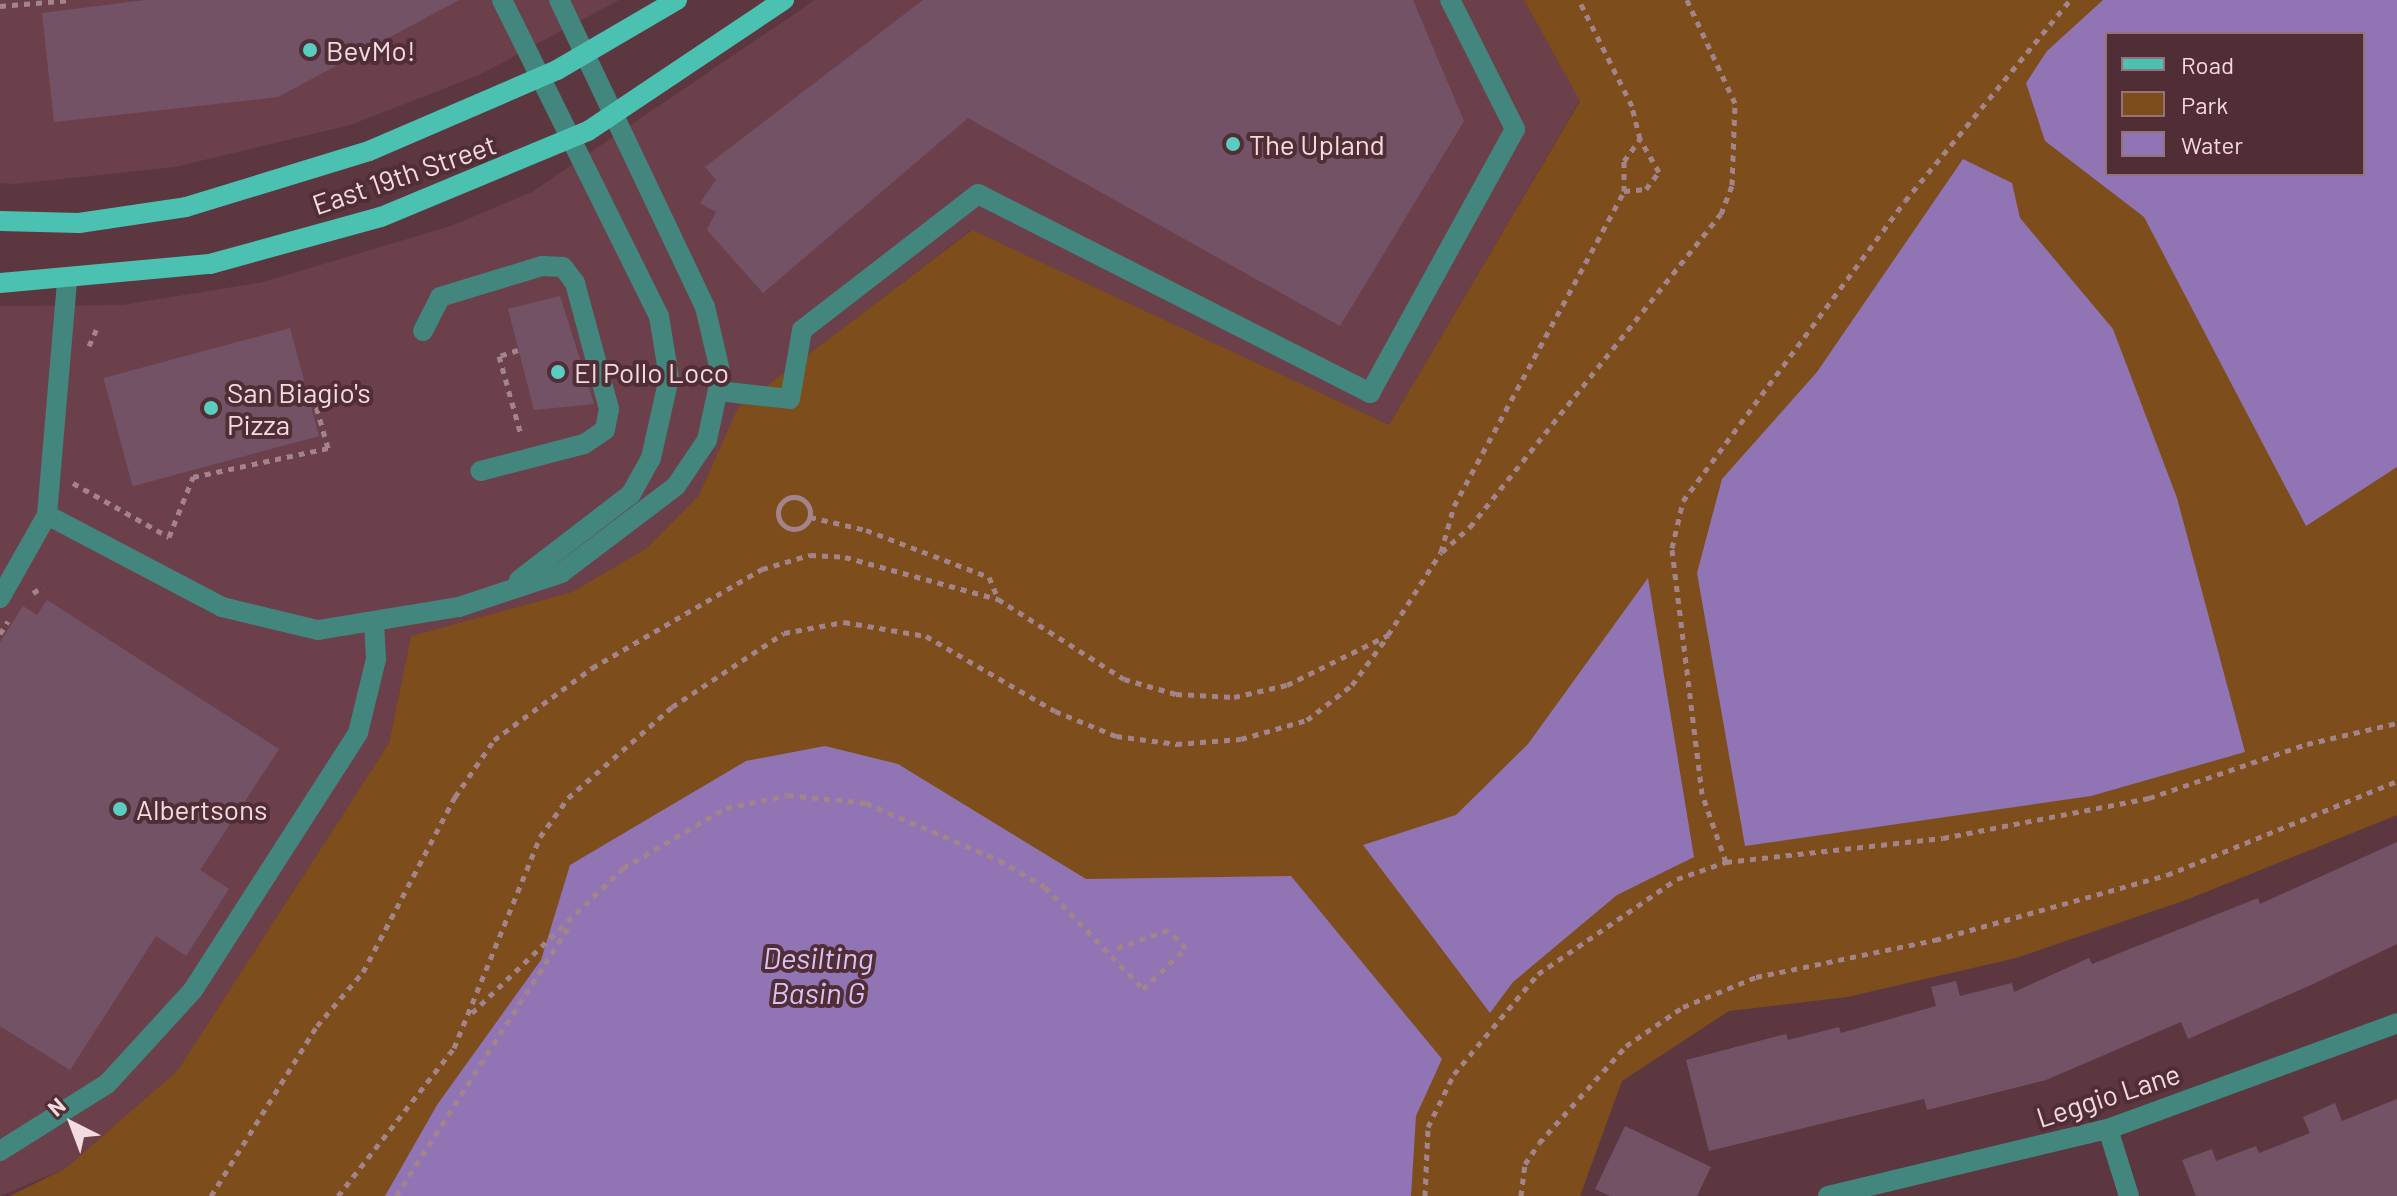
<!DOCTYPE html>
<style>
body{margin:0}
#map{position:relative;width:2397px;height:1196px;overflow:hidden;background:#5c3740;font-family:Barlow,sans-serif}
div>[style]{position:absolute}
.built>*{inset:0;background:#6c404b}
.green>*{inset:0;background:#7d4e1b}
.water>*{inset:0;background:#9074b4}
.building>*{inset:0;background:#745266;transform-origin:0 0}
.path>*{height:5px;margin-top:-2.5px;transform-origin:0;background:repeating-linear-gradient(90deg,#a3848b 0 6px,transparent 0 12px)}
.path>.ring{margin:-2.5px;padding:0;box-sizing:content-box;background:none;border:5px solid #a3848b;border-radius:50%}
.minor>*{height:20px;margin:-10px;padding:0 10px;transform-origin:10px;border-radius:10px;background:#42867d}
.major>*{height:20px;margin:-10px;padding:0 10px;transform-origin:10px;border-radius:10px;background:#4bc1b2}
.dots>*{width:22px;height:22px;translate:-50% -50%;box-sizing:border-box;border:4px solid #512d36;border-radius:50%}
span{translate:-50% -50%;white-space:nowrap;text-align:center;line-height:1.15;-webkit-text-stroke:8px #512d36;paint-order:stroke}
.poi-label{font-size:28px;color:#f3dbe0}
.left{translate:0 -50%;text-align:left}
.street-label{font-size:28px;color:#f3dbe0}
.water-label{font-size:30px;color:#d8c2f7;font-style:italic}
.legend{position:absolute;left:2105px;top:32px;width:260px;height:144px;box-sizing:border-box;background:#512d36;border:2px solid #92737a;margin:0;padding:10px 14px;list-style:none;font-size:24px;color:#f3dbe0}
.legend li{display:flex;align-items:center;gap:16px;height:40px}
.legend b{width:40px;border:2px solid #92737a}
.north{position:absolute;left:32px;top:1084px;width:80px;height:80px;-webkit-text-stroke:6px #512d36;paint-order:stroke;rotate:318deg;font-size:22px;font-weight:700;line-height:32px;text-align:center;color:#f3dbe0}
.north::after{content:'';display:block;margin:auto;width:28px;height:36px;background:#f3dbe0;clip-path:polygon(50% 0,100% 100%,50% 72%,0 100%)}
</style>
<div id="map">
<div class="built">
<div style="clip-path:polygon(0 0,619px 0,479px 75px,350px 125px,175px 167px,14px 184px,0 183px)"></div>
<div style="clip-path:polygon(815px 0,1524px 0,1580px 100px,1389px 425px,971px 230px,739px 408px,699px 495px,647px 548px,572px 592px,411px 636px,389px 743px,178px 1070px,66px 1168px,0 1196px,0 306px,123px 305px,263px 282px,451px 226px,532px 192px)"></div>
</div>
<div class="green">
<div style="clip-path:polygon(evenodd,1524px 0,2397px 0,2397px 815px,2186px 900px,2016px 958px,1847px 997px,1729px 1011px,1622px 1081px,1580px 1196px,10px 1196px,66px 1168px,178px 1070px,389px 743px,411px 636px,572px 592px,647px 548px,699px 495px,738px 408px,972px 230px,1389px 425px,1580px 101px,1524px 0,2107px 34px,2363px 34px,2363px 174px,2107px 174px,2107px 34px)"></div>
</div>
<div class="water">
<div style="clip-path:polygon(evenodd,2103px 0,2397px 0,2397px 467px,2306px 526px,2144px 217px,2045px 141px,2026px 83px,2047px 51px,2103px 0,2107px 34px,2363px 34px,2363px 174px,2107px 174px,2107px 34px)"></div>
<div style="clip-path:polygon(1963px 159px,2012px 183px,2020px 218px,2113px 329px,2177px 498px,2245px 752px,2091px 796px,1745px 846px,1697px 573px,1722px 479px,1817px 372px)"></div>
<div style="clip-path:polygon(1648px 578px,1694px 857px,1617px 895px,1513px 982px,1490px 1013px,1363px 845px,1456px 815px,1528px 744px)"></div>
<div style="clip-path:polygon(825px 746px,898px 764px,1086px 879px,1291px 876px,1442px 1059px,1416px 1116px,1411px 1196px,385px 1196px,437px 1105px,541px 960px,570px 865px,746px 761px)"></div>
</div>
<div class="building">
<div style="clip-path:polygon(145px 0,459px 0,278px 97px,54px 122px,42px 13px)"></div>
<div style="clip-path:polygon(923px 0,1413px 0,1464px 121px,1340px 326px,968px 118px,763px 293px,707px 230px,716px 212px,700px 203px,716px 180px,705px 167px)"></div>
<div style="clip-path:polygon(560px 296px,594px 404px,534px 410px,508px 309px)"></div>
<div style="left:290px;top:328px;width:112px;height:193px;rotate:75deg"></div>
<div style="clip-path:polygon(47px 600px,279px 749px,200px 870px,229px 889px,186px 956px,156px 936px,70px 1070px,0 1026px,0 642px,23px 606px,37px 615px)"></div>
<div style="clip-path:polygon(2397px 842px,2397px 944px,2311px 985px,2188px 1039px,2181px 1022px,2046px 1080px,1927px 1110px,1924px 1099px,1709px 1151px,1686px 1060px,1786px 1034px,1788px 1040px,1839px 1027px,1841px 1033px,1936px 1006px,1931px 987px,1956px 981px,1960px 996px,2012px 983px,2014px 992px,2089px 958px,2092px 964px,2258px 898px,2260px 904px)"></div>
<div style="clip-path:polygon(2397px 1099px,2397px 1196px,2196px 1196px,2182px 1160px,2212px 1149px,2216px 1161px,2256px 1146px,2259px 1153px,2310px 1133px,2303px 1117px,2335px 1103px,2342px 1121px)"></div>
<div style="clip-path:polygon(1625px 1126px,1711px 1167px,1697px 1196px,1610px 1196px,1595px 1189px)"></div>
</div>
<div class="path">
<div style="left:0;top:6px;width:72px;rotate:-4.8deg"></div>
<div style="left:1624px;top:191px;width:22px;rotate:-5deg"></div>
<div style="left:1646px;top:189px;width:21px;rotate:-53deg"></div>
<div style="left:1659px;top:172px;width:38px;rotate:-120deg"></div>
<div style="left:89px;top:346px;width:22px;rotate:-66deg"></div>
<div style="left:518px;top:350px;width:20px;rotate:162deg"></div>
<div style="left:499px;top:356px;width:82px;rotate:74.4deg"></div>
<div style="left:73px;top:483px;width:110px;rotate:29.4deg"></div>
<div style="left:169px;top:537px;width:65px;rotate:-68.2deg"></div>
<div style="left:193px;top:477px;width:138px;rotate:-12.1deg"></div>
<div style="left:328px;top:448px;width:44px;rotate:-105.9deg"></div>
<div style="left:316px;top:406px;width:21px;rotate:-19deg"></div>
<div class="ring" style="left:778px;top:497px;width:27px;height:27px"></div>
<div style="left:810px;top:517px;width:57px;rotate:13.1deg"></div>
<div style="left:866px;top:530px;width:132px;rotate:20.9deg"></div>
<div style="left:989px;top:577px;width:23px;rotate:67deg"></div>
<div style="left:1442px;top:552px;width:38px;rotate:-42deg"></div>
<div style="left:1470px;top:527px;width:401px;rotate:-51.3deg"></div>
<div style="left:1721px;top:214px;width:31px;rotate:-69deg"></div>
<div style="left:1732px;top:185px;width:82px;rotate:-87.9deg"></div>
<div style="left:1735px;top:103px;width:114px;rotate:-115deg"></div>
<div style="left:33px;top:593px;width:12px;rotate:-31deg"></div>
<div style="left:0;top:634px;width:15px;rotate:-58deg"></div>
<div style="left:1726px;top:862px;width:72px;rotate:-109.4deg"></div>
<div style="left:1702px;top:794px;width:248px;rotate:-97deg"></div>
<div style="left:1672px;top:548px;width:48px;rotate:-76.8deg"></div>
<div style="left:1683px;top:501px;width:373px;rotate:-53.5deg"></div>
<div style="left:1905px;top:201px;width:260px;rotate:-50.6deg"></div>
<div style="left:472px;top:1013px;width:209px;rotate:-43.8deg"></div>
<div style="left:623px;top:868px;width:119px;rotate:-30.2deg"></div>
<div style="left:726px;top:808px;width:63px;rotate:-11.8deg"></div>
<div style="left:788px;top:795px;width:78px;rotate:5.9deg"></div>
<div style="left:866px;top:803px;width:145px;rotate:23.2deg"></div>
<div style="left:999px;top:860px;width:53px;rotate:30.4deg"></div>
<div style="left:1045px;top:887px;width:141px;rotate:46.1deg"></div>
<div style="left:1143px;top:989px;width:59px;rotate:-43.6deg"></div>
<div style="left:1186px;top:948px;width:25px;rotate:-135deg"></div>
<div style="left:1168px;top:930px;width:60px;rotate:160.7deg"></div>
<div style="left:211px;top:1196px;width:200px;rotate:-58.1deg"></div>
<div style="left:317px;top:1026px;width:71px;rotate:-49.6deg"></div>
<div style="left:363px;top:972px;width:198px;rotate:-62.3deg"></div>
<div style="left:455px;top:797px;width:69px;rotate:-55.6deg"></div>
<div style="left:494px;top:740px;width:122px;rotate:-36.3deg"></div>
<div style="left:592px;top:668px;width:197px;rotate:-30.2deg"></div>
<div style="left:762px;top:569px;width:50px;rotate:-16.3deg"></div>
<div style="left:810px;top:555px;width:35px;rotate:3deg"></div>
<div style="left:845px;top:557px;width:159px;rotate:15.4deg"></div>
<div style="left:998px;top:599px;width:149px;rotate:32.4deg"></div>
<div style="left:1124px;top:679px;width:54px;rotate:16.1deg"></div>
<div style="left:1176px;top:694px;width:58px;rotate:3deg"></div>
<div style="left:1234px;top:697px;width:54px;rotate:-12.8deg"></div>
<div style="left:1287px;top:685px;width:113px;rotate:-26.3deg"></div>
<div style="left:1388px;top:635px;width:98px;rotate:-57.4deg"></div>
<div style="left:1441px;top:552px;width:48px;rotate:-74.2deg"></div>
<div style="left:1454px;top:506px;width:358px;rotate:-61.6deg"></div>
<div style="left:1624px;top:191px;width:30px;rotate:-90deg"></div>
<div style="left:1624px;top:161px;width:27px;rotate:-54deg"></div>
<div style="left:1640px;top:139px;width:34px;rotate:-104deg"></div>
<div style="left:1632px;top:106px;width:119px;rotate:-116.6deg"></div>
<div style="left:338px;top:1196px;width:188px;rotate:-51.9deg"></div>
<div style="left:454px;top:1048px;width:228px;rotate:-67.8deg"></div>
<div style="left:540px;top:837px;width:48px;rotate:-54.3deg"></div>
<div style="left:568px;top:798px;width:138px;rotate:-41.2deg"></div>
<div style="left:672px;top:707px;width:134px;rotate:-33.5deg"></div>
<div style="left:784px;top:633px;width:61px;rotate:-10.4deg"></div>
<div style="left:844px;top:622px;width:83px;rotate:9.7deg"></div>
<div style="left:926px;top:636px;width:149px;rotate:30.2deg"></div>
<div style="left:1055px;top:711px;width:66px;rotate:22.3deg"></div>
<div style="left:1116px;top:736px;width:61px;rotate:7.6deg"></div>
<div style="left:1176px;top:744px;width:65px;rotate:-4.4deg"></div>
<div style="left:1241px;top:739px;width:69px;rotate:-16.1deg"></div>
<div style="left:1307px;top:720px;width:57px;rotate:-37.9deg"></div>
<div style="left:1352px;top:685px;width:61px;rotate:-53.7deg"></div>
<div style="left:396px;top:1196px;width:318px;rotate:-57.3deg"></div>
<div style="left:1425px;top:1196px;width:69px;rotate:-87.5deg"></div>
<div style="left:1428px;top:1127px;width:59px;rotate:-63.9deg"></div>
<div style="left:1454px;top:1074px;width:131px;rotate:-50deg"></div>
<div style="left:1538px;top:974px;width:168px;rotate:-34.4deg"></div>
<div style="left:1677px;top:879px;width:52px;rotate:-19.1deg"></div>
<div style="left:1726px;top:862px;width:218px;rotate:-6.3deg"></div>
<div style="left:1943px;top:838px;width:210px;rotate:-11deg"></div>
<div style="left:2149px;top:798px;width:167px;rotate:-18.9deg"></div>
<div style="left:2307px;top:744px;width:92px;rotate:-13.1deg"></div>
<div style="left:1521px;top:1196px;width:32px;rotate:-83deg"></div>
<div style="left:1525px;top:1164px;width:25px;rotate:-56deg"></div>
<div style="left:1539px;top:1143px;width:130px;rotate:-48.1deg"></div>
<div style="left:1626px;top:1046px;width:69px;rotate:-34.4deg"></div>
<div style="left:1683px;top:1007px;width:79px;rotate:-22.3deg"></div>
<div style="left:1756px;top:977px;width:183px;rotate:-11.7deg"></div>
<div style="left:1935px;top:940px;width:241px;rotate:-15.7deg"></div>
<div style="left:2167px;top:875px;width:248px;rotate:-22.2deg"></div>
</div>
<div class="minor">
<div style="left:502px;top:0;width:353px;rotate:63.6deg"></div>
<div style="left:659px;top:316px;width:63px;rotate:80.8deg"></div>
<div style="left:669px;top:378px;width:82px;rotate:102.7deg"></div>
<div style="left:651px;top:458px;width:41px;rotate:119.1deg"></div>
<div style="left:631px;top:494px;width:141px;rotate:142.5deg"></div>
<div style="left:423px;top:331px;width:38px;rotate:-63deg"></div>
<div style="left:440px;top:297px;width:107px;rotate:-16.9deg"></div>
<div style="left:542px;top:266px;width:21px;rotate:3deg"></div>
<div style="left:563px;top:267px;width:20px;rotate:53deg"></div>
<div style="left:575px;top:283px;width:131px;rotate:74.9deg"></div>
<div style="left:609px;top:409px;width:21px;rotate:101deg"></div>
<div style="left:605px;top:430px;width:25px;rotate:146deg"></div>
<div style="left:584px;top:444px;width:107px;rotate:165.4deg"></div>
<div style="left:718px;top:391px;width:72px;rotate:6.3deg"></div>
<div style="left:790px;top:399px;width:70px;rotate:-80.1deg"></div>
<div style="left:802px;top:330px;width:222px;rotate:-37.7deg"></div>
<div style="left:978px;top:194px;width:440px;rotate:26.9deg"></div>
<div style="left:1370px;top:393px;width:301px;rotate:-61.2deg"></div>
<div style="left:1515px;top:129px;width:144px;rotate:-116.7deg"></div>
<div style="left:47px;top:515px;width:198px;rotate:27.7deg"></div>
<div style="left:222px;top:607px;width:99px;rotate:13.5deg"></div>
<div style="left:318px;top:630px;width:143px;rotate:-9.3deg"></div>
<div style="left:459px;top:607px;width:108px;rotate:-18.4deg"></div>
<div style="left:561px;top:573px;width:144px;rotate:-37.1deg"></div>
<div style="left:676px;top:486px;width:55px;rotate:-56deg"></div>
<div style="left:707px;top:440px;width:66px;rotate:-77.8deg"></div>
<div style="left:721px;top:375px;width:70px;rotate:-103.2deg"></div>
<div style="left:705px;top:307px;width:340px;rotate:-115.4deg"></div>
<div style="left:0;top:598px;width:95px;rotate:-60.5deg"></div>
<div style="left:47px;top:515px;width:235px;rotate:-85.1deg"></div>
<div style="left:2108px;top:1129px;width:70px;rotate:72.6deg"></div>
<div style="left:0;top:1151px;width:126px;rotate:-32.1deg"></div>
<div style="left:107px;top:1084px;width:127px;rotate:-47.5deg"></div>
<div style="left:193px;top:990px;width:305px;rotate:-57.3deg"></div>
<div style="left:358px;top:733px;width:76px;rotate:-76.3deg"></div>
<div style="left:376px;top:659px;width:34px;rotate:-93deg"></div>
<div style="left:1828px;top:1196px;width:288px;rotate:-13.5deg"></div>
<div style="left:2108px;top:1129px;width:308px;rotate:-20.1deg"></div>
</div>
<div class="major">
<div style="left:0;top:221px;width:79px;rotate:1.5deg"></div>
<div style="left:79px;top:223px;width:108px;rotate:-8.5deg"></div>
<div style="left:186px;top:207px;width:191px;rotate:-17deg"></div>
<div style="left:369px;top:151px;width:205px;rotate:-23.3deg"></div>
<div style="left:557px;top:70px;width:139px;rotate:-30.3deg"></div>
<div style="left:0;top:283px;width:211px;rotate:-5.2deg"></div>
<div style="left:210px;top:264px;width:177px;rotate:-15.4deg"></div>
<div style="left:381px;top:217px;width:224px;rotate:-22.6deg"></div>
<div style="left:588px;top:131px;width:236px;rotate:-33.8deg"></div>
</div>
<div class="dots">
<div style="left:310px;top:50px;background:#59cebf"></div>
<div style="left:1233px;top:144px;background:#59cebf"></div>
<div style="left:558px;top:372px;background:#59cebf"></div>
<div style="left:211px;top:408px;background:#59cebf"></div>
<div style="left:120px;top:809px;background:#59cebf"></div>
</div>
<div class="poi-label">
<span class="left" style="left:326px;top:50px">BevMo!</span>
<span class="left" style="left:1249px;top:144px">The Upland</span>
<span class="left" style="left:574px;top:372px">El Pollo Loco</span>
<span class="left" style="left:227px;top:408px">San Biagio's<br>Pizza</span>
<span class="left" style="left:136px;top:809px">Albertsons</span>
</div>
<div class="street-label">
<span style="left:404px;top:174px;rotate:-19deg">East 19th Street</span>
<span style="left:2108px;top:1095px;rotate:-18deg">Leggio Lane</span>
</div>
<div class="water-label">
<span style="left:818px;top:974px">Desilting<br>Basin G</span>
</div>
<ul class="legend">
<li><b style="height:10px;background:#4bc1b2"></b>Road</li>
<li><b style="height:22px;background:#7d4e1b"></b>Park</li>
<li><b style="height:22px;background:#9074b4"></b>Water</li>
</ul>
<div class="north">N</div>
</div>
